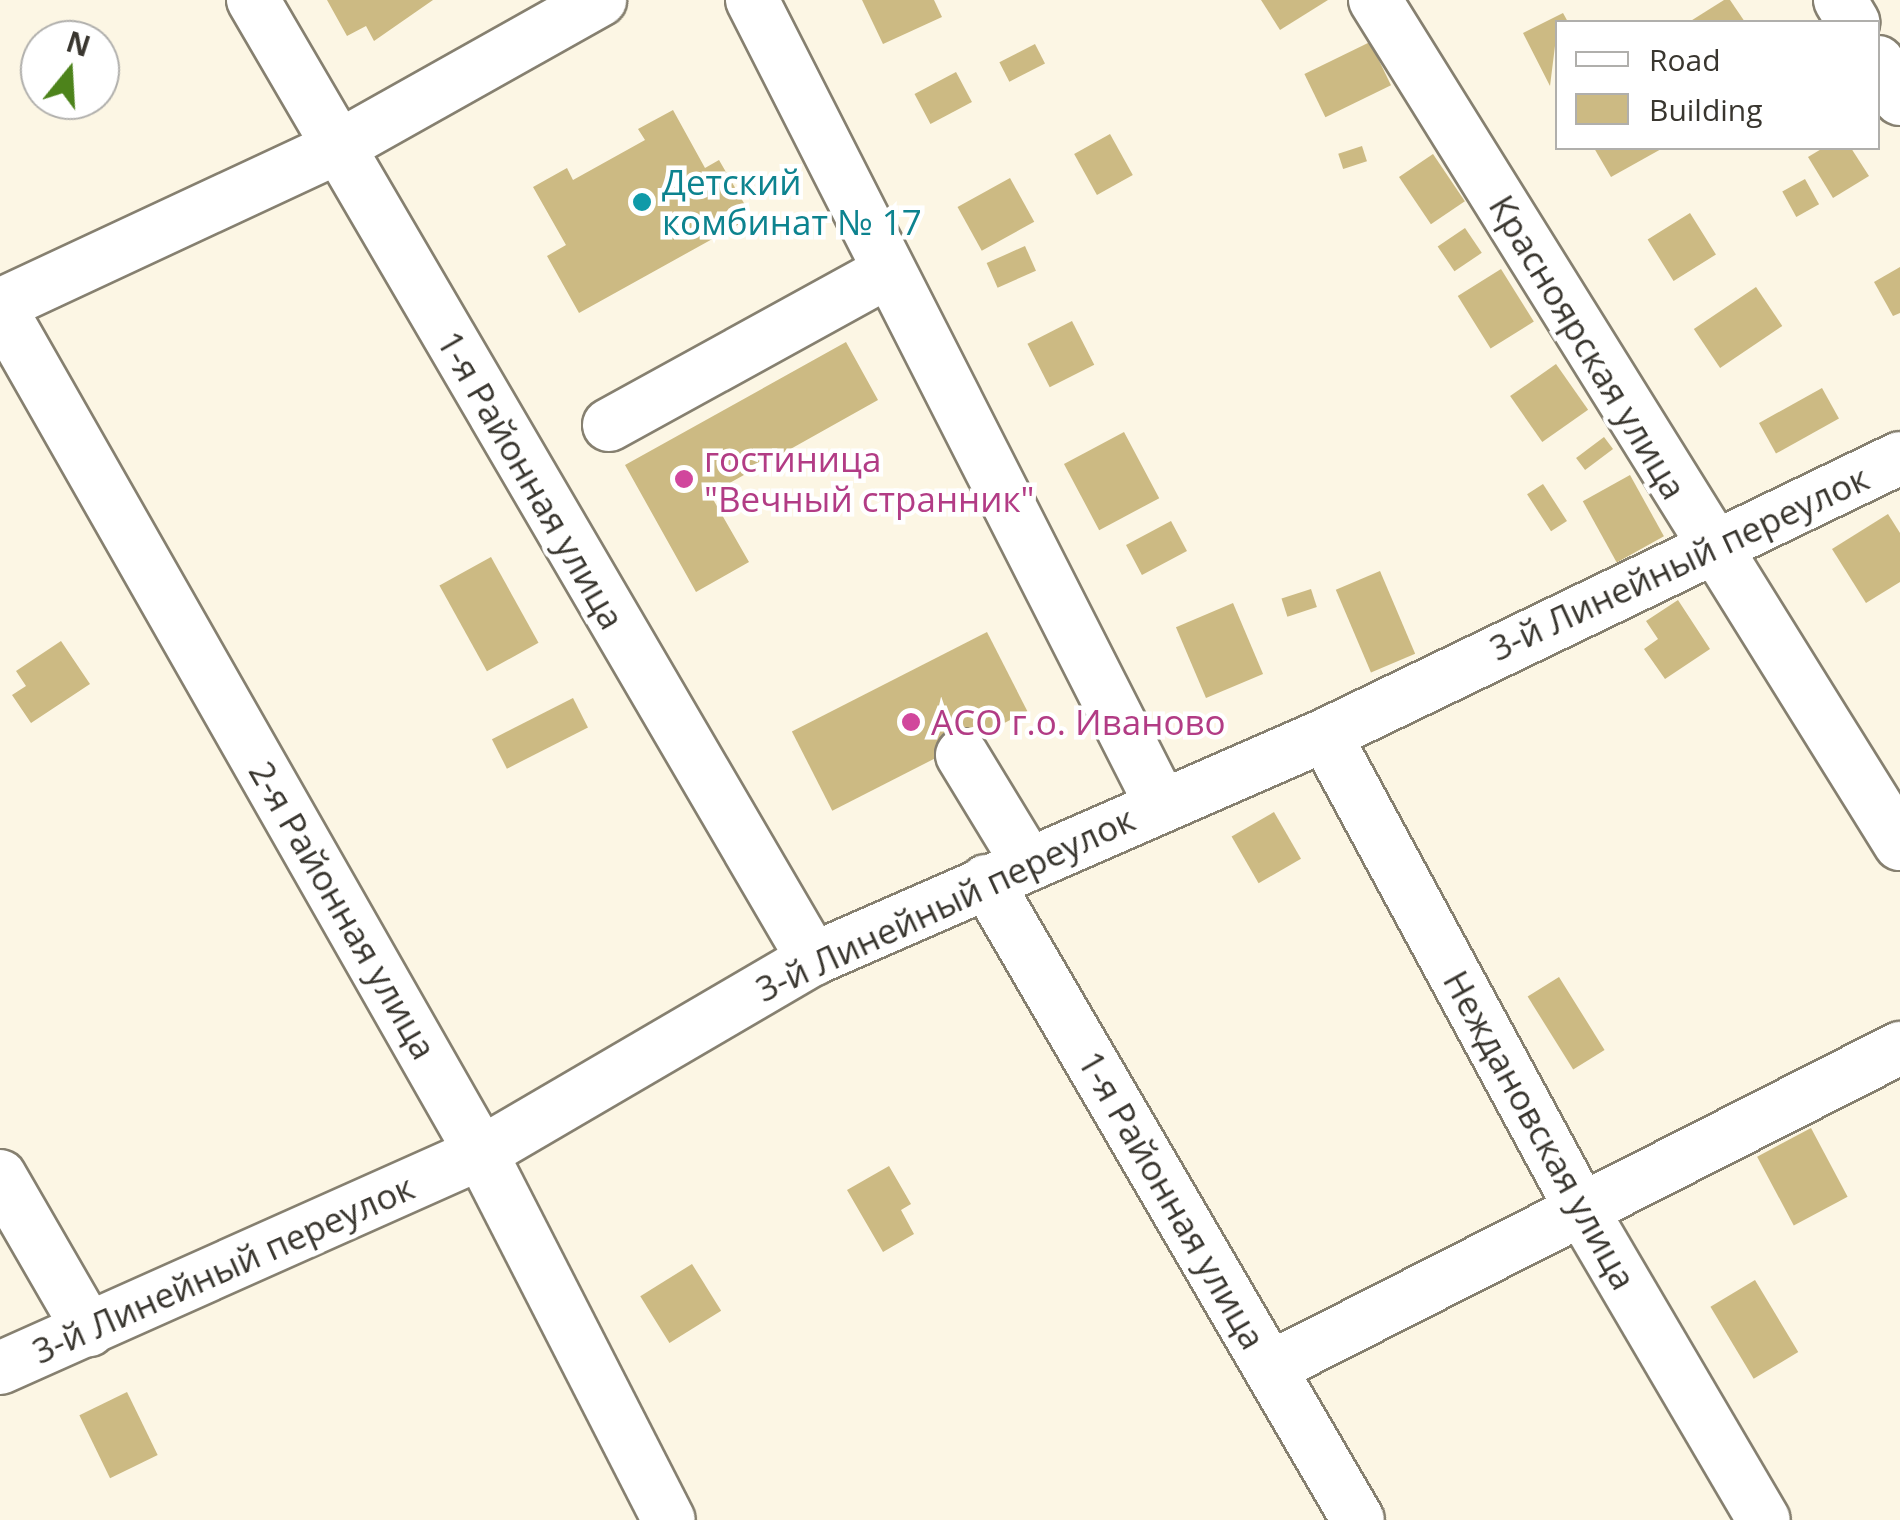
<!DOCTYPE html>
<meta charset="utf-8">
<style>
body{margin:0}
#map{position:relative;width:1900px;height:1520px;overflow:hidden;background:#fcf6e4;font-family:"Open Sans",sans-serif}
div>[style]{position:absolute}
.building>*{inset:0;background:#ccba83;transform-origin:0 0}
.roads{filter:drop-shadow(2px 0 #868070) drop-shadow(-2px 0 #868070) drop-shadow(0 2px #868070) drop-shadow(0 -2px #868070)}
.minor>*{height:52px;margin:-26px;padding:0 26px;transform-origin:26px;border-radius:26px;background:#fff}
.dots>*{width:28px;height:28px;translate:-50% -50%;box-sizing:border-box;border:5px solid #fff;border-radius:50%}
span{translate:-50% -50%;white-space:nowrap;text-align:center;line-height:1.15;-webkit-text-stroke:9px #fff;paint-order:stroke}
.culture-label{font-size:35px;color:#0d838f}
.left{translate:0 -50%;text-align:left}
.street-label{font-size:35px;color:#39362f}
.hotel-label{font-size:35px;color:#b23c85}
.legend{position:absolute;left:1555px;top:20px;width:325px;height:130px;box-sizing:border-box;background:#fff;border:2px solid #b0afac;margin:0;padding:12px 18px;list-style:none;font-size:30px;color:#39362f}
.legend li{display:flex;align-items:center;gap:20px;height:50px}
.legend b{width:50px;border:2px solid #b0afac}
.north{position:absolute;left:20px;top:20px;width:100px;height:100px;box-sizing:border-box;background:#fff;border:2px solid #b0afac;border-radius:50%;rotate:18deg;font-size:28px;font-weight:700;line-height:40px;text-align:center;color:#39362f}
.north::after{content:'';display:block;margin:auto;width:35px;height:45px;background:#4d831b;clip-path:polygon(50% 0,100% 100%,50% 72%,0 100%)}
</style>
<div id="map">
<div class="building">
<div style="clip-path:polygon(327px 0,433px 0,374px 41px,366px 26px,347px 36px)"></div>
<div style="clip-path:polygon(862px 0,934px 0,942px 17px,883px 44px)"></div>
<div style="clip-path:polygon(1261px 0,1328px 0,1280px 30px)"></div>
<div style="clip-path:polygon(1730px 0,1745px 22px,1689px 22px,1724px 0)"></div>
<div style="clip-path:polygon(1563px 13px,1568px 22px,1558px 22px,1550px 86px,1523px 33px)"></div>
<div style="left:1370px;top:42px;width:48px;height:73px;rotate:64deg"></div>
<div style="left:1035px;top:44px;width:22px;height:40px;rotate:63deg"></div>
<div style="left:956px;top:72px;width:34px;height:47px;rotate:62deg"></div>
<div style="clip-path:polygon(673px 110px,705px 168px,719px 160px,752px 217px,579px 313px,547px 256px,566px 245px,533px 187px,567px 168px,573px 180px,645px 140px,638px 129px)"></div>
<div style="left:1110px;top:134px;width:47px;height:41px;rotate:61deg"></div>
<div style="left:1362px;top:146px;width:16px;height:25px;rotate:72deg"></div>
<div style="clip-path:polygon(1594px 148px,1663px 148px,1611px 177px)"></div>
<div style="clip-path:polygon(1823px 148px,1851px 148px,1869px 176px,1833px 198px,1808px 157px)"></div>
<div style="left:1433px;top:154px;width:57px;height:41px;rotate:56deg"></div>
<div style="left:1010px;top:178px;width:50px;height:60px;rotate:61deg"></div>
<div style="left:1805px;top:179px;width:29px;height:26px;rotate:61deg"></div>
<div style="left:1690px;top:213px;width:49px;height:50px;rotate:58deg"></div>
<div style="left:1465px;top:228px;width:30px;height:33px;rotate:56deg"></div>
<div style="left:1025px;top:246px;width:27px;height:42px;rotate:66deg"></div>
<div style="clip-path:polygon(1900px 267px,1900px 313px,1893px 316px,1874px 282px)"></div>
<div style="left:1501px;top:269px;width:62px;height:51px;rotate:58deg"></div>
<div style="left:1756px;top:287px;width:47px;height:75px;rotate:56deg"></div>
<div style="left:1072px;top:321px;width:49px;height:50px;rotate:63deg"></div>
<div style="clip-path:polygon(846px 342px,878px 400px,710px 494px,749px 562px,696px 592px,625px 465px)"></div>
<div style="left:1556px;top:364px;width:56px;height:56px;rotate:55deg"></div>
<div style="left:1822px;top:388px;width:35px;height:72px;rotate:61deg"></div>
<div style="left:1124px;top:432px;width:75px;height:68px;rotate:62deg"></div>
<div style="left:1604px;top:437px;width:15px;height:35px;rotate:53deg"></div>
<div style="left:1630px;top:475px;width:70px;height:54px;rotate:61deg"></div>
<div style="left:1543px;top:484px;width:44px;height:19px;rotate:57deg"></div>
<div style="clip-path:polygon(1888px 514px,1900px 533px,1900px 582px,1866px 603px,1832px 549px)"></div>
<div style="left:1171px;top:521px;width:34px;height:51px;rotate:62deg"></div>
<div style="left:491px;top:557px;width:98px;height:59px;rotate:61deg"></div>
<div style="left:1380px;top:571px;width:90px;height:48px;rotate:67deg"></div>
<div style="left:1311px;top:589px;width:19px;height:31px;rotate:72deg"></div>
<div style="clip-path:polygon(1678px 600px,1710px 649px,1665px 679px,1644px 649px,1658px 639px,1646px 621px)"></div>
<div style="left:1233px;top:603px;width:77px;height:62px;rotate:67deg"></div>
<div style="left:987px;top:632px;width:89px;height:219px;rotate:63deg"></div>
<div style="clip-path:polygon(61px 641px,90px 684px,31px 723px,12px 695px,26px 686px,16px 671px)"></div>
<div style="left:573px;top:698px;width:33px;height:91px;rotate:63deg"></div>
<div style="left:1274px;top:812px;width:54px;height:49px;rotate:60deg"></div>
<div style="left:1559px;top:977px;width:86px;height:37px;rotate:58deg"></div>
<div style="left:1811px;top:1128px;width:78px;height:61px;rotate:62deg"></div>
<div style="clip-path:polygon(889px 1166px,911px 1204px,901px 1210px,914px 1234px,883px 1252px,847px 1190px)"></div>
<div style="left:692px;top:1264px;width:55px;height:61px;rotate:58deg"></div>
<div style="left:1755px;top:1280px;width:84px;height:52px;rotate:59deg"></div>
<div style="left:127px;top:1392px;width:70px;height:53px;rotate:64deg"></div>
</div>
<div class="roads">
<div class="minor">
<div style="left:253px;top:0;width:1111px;rotate:59.72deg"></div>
<div style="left:752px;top:0;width:900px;rotate:63.04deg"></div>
<div style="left:1375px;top:0;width:994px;rotate:58.12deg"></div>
<div style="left:1840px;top:0;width:26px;rotate:59deg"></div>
<div style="left:1878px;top:62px;width:43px;rotate:59.3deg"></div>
<div style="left:0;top:305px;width:371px;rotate:-25deg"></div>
<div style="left:336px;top:148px;width:303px;rotate:-29.3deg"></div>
<div style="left:0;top:308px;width:972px;rotate:60.35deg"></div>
<div style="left:481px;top:1153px;width:412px;rotate:62.9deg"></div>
<div style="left:609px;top:425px;width:317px;rotate:-28.8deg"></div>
<div style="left:1325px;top:735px;width:534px;rotate:61.61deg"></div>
<div style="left:1579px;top:1205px;width:365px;rotate:59.6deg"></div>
<div style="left:962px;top:755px;width:125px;rotate:58.7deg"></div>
<div style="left:986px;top:881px;width:739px;rotate:59.79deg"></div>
<div style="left:0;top:1176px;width:178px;rotate:60deg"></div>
<div style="left:0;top:1368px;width:527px;rotate:-24.08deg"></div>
<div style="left:481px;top:1153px;width:385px;rotate:-30.3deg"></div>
<div style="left:813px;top:959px;width:559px;rotate:-23.63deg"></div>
<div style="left:1325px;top:735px;width:638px;rotate:-25.72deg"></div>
<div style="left:1270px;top:1368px;width:707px;rotate:-26.93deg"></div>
</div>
</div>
<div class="dots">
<div style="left:642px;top:202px;background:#0f9aa8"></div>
<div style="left:684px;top:479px;background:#d1479c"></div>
<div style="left:911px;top:722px;background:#d1479c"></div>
</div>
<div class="culture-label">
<span class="left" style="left:662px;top:202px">Детский<br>комбинат № 17</span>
</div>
<div class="street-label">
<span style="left:1588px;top:347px;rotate:59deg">Красноярская улица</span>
<span style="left:531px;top:480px;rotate:60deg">1-я Районная улица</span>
<span style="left:1679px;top:563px;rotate:-25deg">3-й Линейный переулок</span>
<span style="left:945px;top:904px;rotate:-25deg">3-й Линейный переулок</span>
<span style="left:343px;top:910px;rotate:60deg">2-я Районная улица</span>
<span style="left:1540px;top:1130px;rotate:61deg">Неждановская улица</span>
<span style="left:1172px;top:1200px;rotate:60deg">1-я Районная улица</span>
<span style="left:223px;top:1269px;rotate:-24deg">3-й Линейный переулок</span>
</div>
<div class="hotel-label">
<span class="left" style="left:704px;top:479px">гостиница<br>"Вечный странник"</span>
<span class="left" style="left:931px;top:722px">АСО г.о. Иваново</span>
</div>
<ul class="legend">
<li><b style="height:12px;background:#fff"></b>Road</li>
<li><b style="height:28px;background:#ccba83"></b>Building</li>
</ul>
<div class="north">N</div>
</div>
